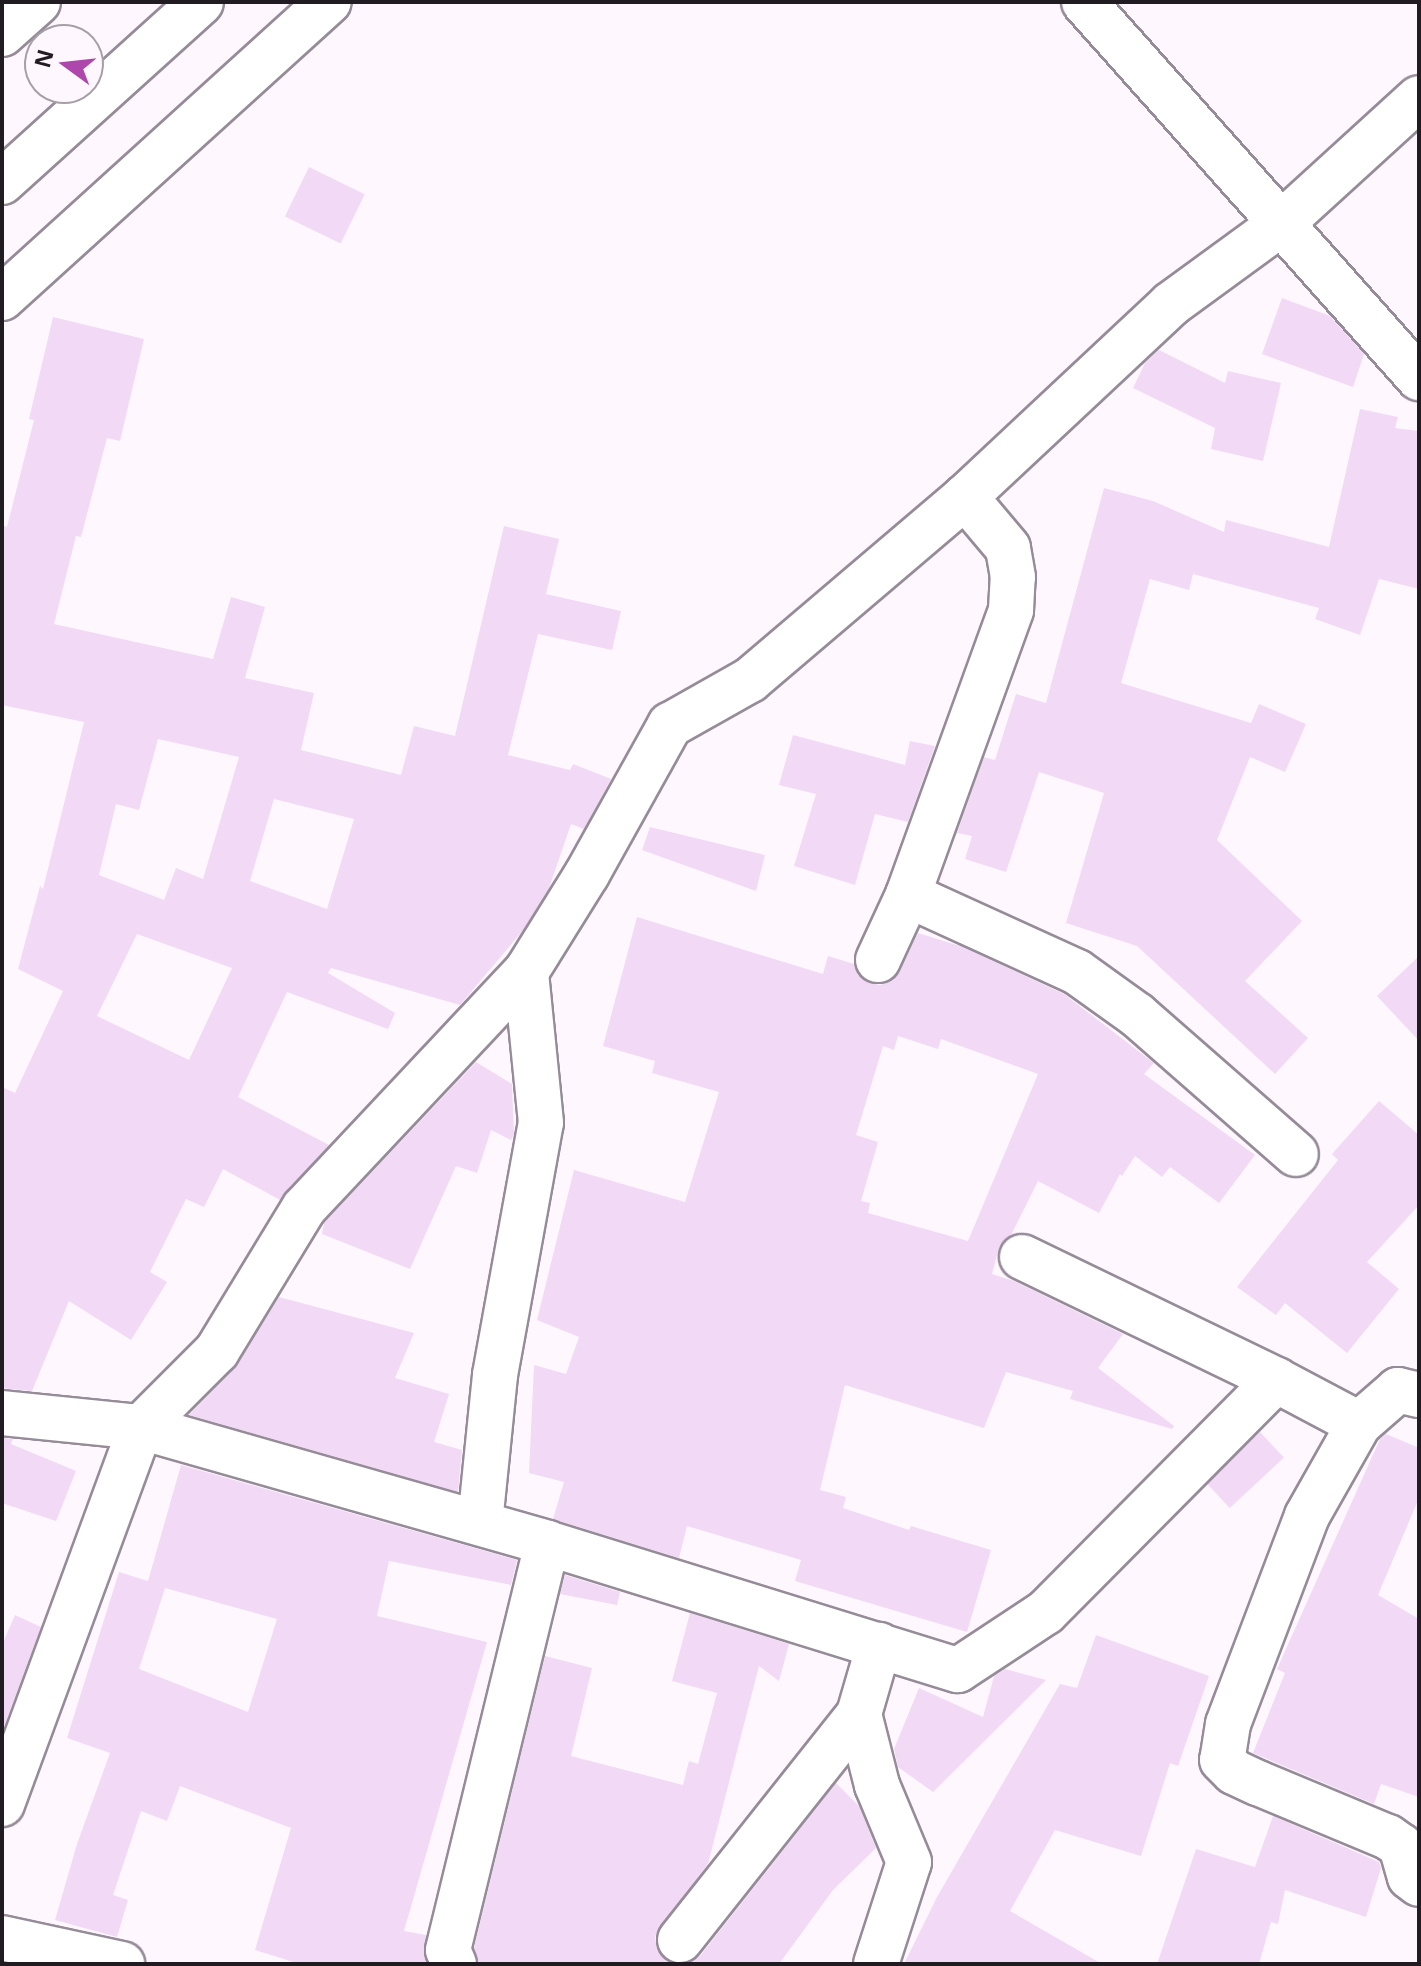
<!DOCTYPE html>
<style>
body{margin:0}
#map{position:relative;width:1421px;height:1966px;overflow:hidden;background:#fef8fe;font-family:"Noto Sans",sans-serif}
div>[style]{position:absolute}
.building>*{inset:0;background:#f2d9f6;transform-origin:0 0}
.roads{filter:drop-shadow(2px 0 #968b98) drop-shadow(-2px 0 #968b98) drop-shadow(0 2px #968b98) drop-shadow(0 -2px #968b98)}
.minor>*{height:44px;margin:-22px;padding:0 22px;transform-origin:22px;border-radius:22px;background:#fff}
.major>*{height:44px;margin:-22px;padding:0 22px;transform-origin:22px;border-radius:22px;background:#fff}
span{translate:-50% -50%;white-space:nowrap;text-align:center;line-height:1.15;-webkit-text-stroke:6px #fef8fe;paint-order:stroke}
.frame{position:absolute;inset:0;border:4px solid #211c22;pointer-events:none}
.north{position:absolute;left:24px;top:24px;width:80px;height:80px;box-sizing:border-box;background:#fef8fe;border:2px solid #a6a0a6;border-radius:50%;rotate:285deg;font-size:22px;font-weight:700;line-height:32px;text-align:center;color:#211c22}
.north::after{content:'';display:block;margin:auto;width:28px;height:36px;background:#ad47ac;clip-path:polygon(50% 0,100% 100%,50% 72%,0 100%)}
</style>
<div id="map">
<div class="building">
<div style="left:309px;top:167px;width:62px;height:55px;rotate:26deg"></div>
<div style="clip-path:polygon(1282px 298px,1330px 316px,1364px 354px,1353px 387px,1262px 354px)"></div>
<div style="clip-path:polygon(evenodd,53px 317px,144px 339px,120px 441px,107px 438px,81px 537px,76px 536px,54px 624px,213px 659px,231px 597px,265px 607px,245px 678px,314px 693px,301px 750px,401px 775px,414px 726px,455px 736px,504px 526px,559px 539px,546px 594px,621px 611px,612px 650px,538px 634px,508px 755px,570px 770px,573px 764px,611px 779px,584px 829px,571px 824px,549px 888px,524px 929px,460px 1005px,331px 968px,328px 973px,395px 1013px,388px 1029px,287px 992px,238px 1097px,329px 1145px,280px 1200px,223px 1169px,204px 1207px,186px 1199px,150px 1272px,167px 1282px,131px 1340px,69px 1301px,32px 1391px,2px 1388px,2px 1087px,15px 1093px,63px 991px,18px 969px,40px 886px,43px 889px,84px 722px,2px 705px,2px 525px,7px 527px,34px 420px,29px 419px,53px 317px,158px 739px,239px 757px,203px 879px,176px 868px,164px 900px,99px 875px,116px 804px,139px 810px,158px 739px,53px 317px,274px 799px,354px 819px,327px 909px,250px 881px,274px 799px,53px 317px,137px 934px,232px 968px,189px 1060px,97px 1016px,137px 934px)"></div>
<div style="clip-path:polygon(1159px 350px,1225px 383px,1228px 371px,1281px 383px,1263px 461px,1211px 449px,1215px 428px,1133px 388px,1145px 363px)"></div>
<div style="clip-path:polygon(1360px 409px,1398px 417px,1395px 428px,1419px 431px,1419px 589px,1379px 579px,1360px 635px,1315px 619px,1319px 608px,1193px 574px,1189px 590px,1150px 579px,1121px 683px,1251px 723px,1259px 704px,1306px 724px,1285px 772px,1250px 757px,1217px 840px,1302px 921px,1245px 981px,1308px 1038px,1275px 1074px,1137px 946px,1066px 923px,1104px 793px,1039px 772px,1006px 872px,965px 859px,972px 836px,957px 833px,984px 757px,995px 760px,1016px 694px,1046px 703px,1104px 488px,1153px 501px,1224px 532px,1226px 520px,1329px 547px)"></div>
<div style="clip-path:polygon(793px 735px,905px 765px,910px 741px,935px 746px,908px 822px,875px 814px,855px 885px,794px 866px,816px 794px,779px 785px)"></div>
<div style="clip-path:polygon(650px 827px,765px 855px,756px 891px,642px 850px)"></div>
<div style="clip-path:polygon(evenodd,637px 917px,823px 974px,828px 956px,854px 964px,858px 975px,867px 982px,880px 985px,892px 981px,900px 971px,918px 933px,960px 946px,1064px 994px,1154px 1063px,1144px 1074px,1255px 1155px,1219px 1203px,1170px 1167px,1162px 1177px,1135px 1156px,1122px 1176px,1120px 1174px,1099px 1213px,1038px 1181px,1011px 1235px,999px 1247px,992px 1274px,1014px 1281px,1123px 1334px,1098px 1368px,1174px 1426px,1172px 1429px,1070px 1399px,1073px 1391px,1006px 1372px,984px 1428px,845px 1385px,820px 1490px,846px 1497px,843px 1508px,909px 1530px,911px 1526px,991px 1550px,967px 1632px,795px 1581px,801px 1560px,687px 1526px,679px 1558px,553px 1519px,564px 1482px,529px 1473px,534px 1365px,566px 1374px,579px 1337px,537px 1320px,574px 1170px,685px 1202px,719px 1092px,652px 1073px,655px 1061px,603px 1046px,637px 917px,898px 1036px,938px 1049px,941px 1039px,1038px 1074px,968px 1241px,868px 1213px,870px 1203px,861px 1201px,878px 1142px,856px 1135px,883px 1046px,894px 1050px,898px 1036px)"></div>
<div style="clip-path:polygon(1419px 956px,1419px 1041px,1377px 996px)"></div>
<div style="clip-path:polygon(476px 1062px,512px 1084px,514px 1134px,511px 1140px,491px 1130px,477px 1173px,456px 1166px,410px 1269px,322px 1234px,324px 1223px)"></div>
<div style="clip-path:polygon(1379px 1101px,1419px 1135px,1419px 1205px,1367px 1262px,1399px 1289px,1347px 1353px,1285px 1303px,1276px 1315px,1237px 1287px,1338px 1160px,1332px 1154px)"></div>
<div style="clip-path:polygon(279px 1297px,414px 1333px,395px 1378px,449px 1394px,434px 1442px,462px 1450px,458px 1492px,189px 1415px,238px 1364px)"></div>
<div style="left:1260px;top:1432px;width:35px;height:74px;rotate:47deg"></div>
<div style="clip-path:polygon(1386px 1434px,1419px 1448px,1419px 1498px,1378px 1595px,1419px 1619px,1419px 1797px,1381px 1784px,1374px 1804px,1253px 1753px,1285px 1673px,1277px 1669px,1380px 1439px)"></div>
<div style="clip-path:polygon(2px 1438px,13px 1439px,11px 1444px,76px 1471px,56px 1521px,2px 1503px)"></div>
<div style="clip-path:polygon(evenodd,181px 1465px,517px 1560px,511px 1585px,389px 1561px,377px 1616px,487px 1642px,404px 1931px,426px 1935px,427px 1964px,300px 1964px,255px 1950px,291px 1828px,180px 1786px,167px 1821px,141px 1811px,113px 1895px,128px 1900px,117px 1937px,55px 1920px,77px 1844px,110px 1753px,67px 1738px,119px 1572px,148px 1581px,181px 1465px,165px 1588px,277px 1619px,248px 1712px,139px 1669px,165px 1588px)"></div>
<div style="clip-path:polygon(565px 1575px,620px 1592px,617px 1605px,560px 1594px)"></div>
<div style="clip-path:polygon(690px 1613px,789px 1644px,779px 1681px,759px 1666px,708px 1864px,655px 1936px,657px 1950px,674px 1964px,478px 1964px,474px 1948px,545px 1656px,592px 1668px,571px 1756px,683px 1785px,689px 1761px,698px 1764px,717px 1693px,672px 1681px)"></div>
<div style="clip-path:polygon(15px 1615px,41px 1627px,2px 1732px,2px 1645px)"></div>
<div style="clip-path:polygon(1096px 1635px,1209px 1676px,1178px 1766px,1170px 1763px,1141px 1856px,1055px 1830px,1010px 1911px,1102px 1964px,904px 1964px,937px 1897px,1060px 1684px,1077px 1688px)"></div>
<div style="clip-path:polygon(1005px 1669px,1046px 1680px,933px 1792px,898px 1767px,894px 1749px,919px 1688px,983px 1717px,994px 1676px)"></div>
<div style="clip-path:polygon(836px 1783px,859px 1806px,876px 1848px,833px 1890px,779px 1964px,688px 1964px,700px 1956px)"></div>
<div style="clip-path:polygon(1273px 1816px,1379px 1862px,1381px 1868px,1366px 1917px,1285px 1890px,1278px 1924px,1271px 1922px,1259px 1964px,1157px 1964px,1196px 1849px,1255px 1867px)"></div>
</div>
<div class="roads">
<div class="minor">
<div style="left:1084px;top:2px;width:504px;rotate:48.3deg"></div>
<div style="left:908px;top:895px;width:186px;rotate:24.5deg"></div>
<div style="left:1077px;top:972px;width:74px;rotate:35.6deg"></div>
<div style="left:1137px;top:1015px;width:211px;rotate:41.2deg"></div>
<div style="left:878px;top:960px;width:72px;rotate:-65.2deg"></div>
<div style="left:908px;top:895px;width:303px;rotate:-70.1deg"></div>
<div style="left:1011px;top:610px;width:33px;rotate:-87deg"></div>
<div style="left:1013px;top:577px;width:29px;rotate:-100deg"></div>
<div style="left:1008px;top:548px;width:67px;rotate:-130.1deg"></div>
<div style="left:1022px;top:1257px;width:282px;rotate:25.8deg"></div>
<div style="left:1276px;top:1380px;width:94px;rotate:27.9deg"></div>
<div style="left:1419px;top:1395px;width:22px;rotate:-167deg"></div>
<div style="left:1398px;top:1390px;width:52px;rotate:138.9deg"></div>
<div style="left:1359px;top:1424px;width:106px;rotate:119.5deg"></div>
<div style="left:1307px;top:1516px;width:222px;rotate:110.8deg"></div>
<div style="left:1228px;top:1724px;width:36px;rotate:99deg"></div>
<div style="left:1222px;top:1760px;width:17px;rotate:45deg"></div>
<div style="left:1234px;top:1772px;width:26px;rotate:25deg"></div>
<div style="left:1258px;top:1783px;width:141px;rotate:22.6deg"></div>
<div style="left:1388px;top:1837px;width:16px;rotate:35deg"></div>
<div style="left:1401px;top:1846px;width:32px;rotate:74deg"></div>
<div style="left:1410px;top:1877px;width:11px;rotate:38deg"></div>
<div style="left:2px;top:1413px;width:140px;rotate:5.8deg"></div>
<div style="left:141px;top:1427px;width:422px;rotate:15.9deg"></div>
<div style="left:547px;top:1543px;width:430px;rotate:17.2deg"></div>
<div style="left:958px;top:1670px;width:105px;rotate:-33.4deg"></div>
<div style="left:1046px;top:1612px;width:327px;rotate:-45.2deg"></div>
<div style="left:480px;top:1523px;width:149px;rotate:-84.2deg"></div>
<div style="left:495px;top:1375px;width:256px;rotate:-79.7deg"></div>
<div style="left:541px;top:1123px;width:152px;rotate:-95.7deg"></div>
<div style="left:2px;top:1804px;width:402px;rotate:-69.8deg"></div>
<div style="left:141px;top:1427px;width:107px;rotate:-45deg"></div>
<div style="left:217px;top:1351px;width:167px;rotate:-58.7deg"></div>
<div style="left:304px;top:1208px;width:324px;rotate:-46.8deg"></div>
<div style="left:526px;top:972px;width:115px;rotate:-58.1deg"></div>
<div style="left:587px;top:874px;width:171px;rotate:-60.9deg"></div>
<div style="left:670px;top:725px;width:92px;rotate:-29.4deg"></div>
<div style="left:750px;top:680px;width:282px;rotate:-40.4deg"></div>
<div style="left:965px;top:497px;width:282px;rotate:-43.1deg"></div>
<div style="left:1171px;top:304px;width:137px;rotate:-36.1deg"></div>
<div style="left:1282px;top:223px;width:185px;rotate:-42.4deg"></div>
<div style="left:2px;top:1938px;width:123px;rotate:12.2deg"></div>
<div style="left:680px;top:1940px;width:288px;rotate:-51.6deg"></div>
<div style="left:454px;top:1964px;width:15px;rotate:-113deg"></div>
<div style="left:448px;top:1950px;width:419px;rotate:-76.3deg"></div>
<div style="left:876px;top:1964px;width:107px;rotate:-72.1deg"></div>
<div style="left:909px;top:1862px;width:83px;rotate:-112.6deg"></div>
<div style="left:877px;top:1785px;width:73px;rotate:-104.2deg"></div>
<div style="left:859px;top:1714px;width:72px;rotate:-73.8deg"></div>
</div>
<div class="major">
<div style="left:2px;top:34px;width:48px;rotate:-41.6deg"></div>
<div style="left:2px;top:182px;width:268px;rotate:-42.1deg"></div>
<div style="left:2px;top:298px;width:441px;rotate:-42.2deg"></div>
</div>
</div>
<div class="frame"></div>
<div class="north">N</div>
</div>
